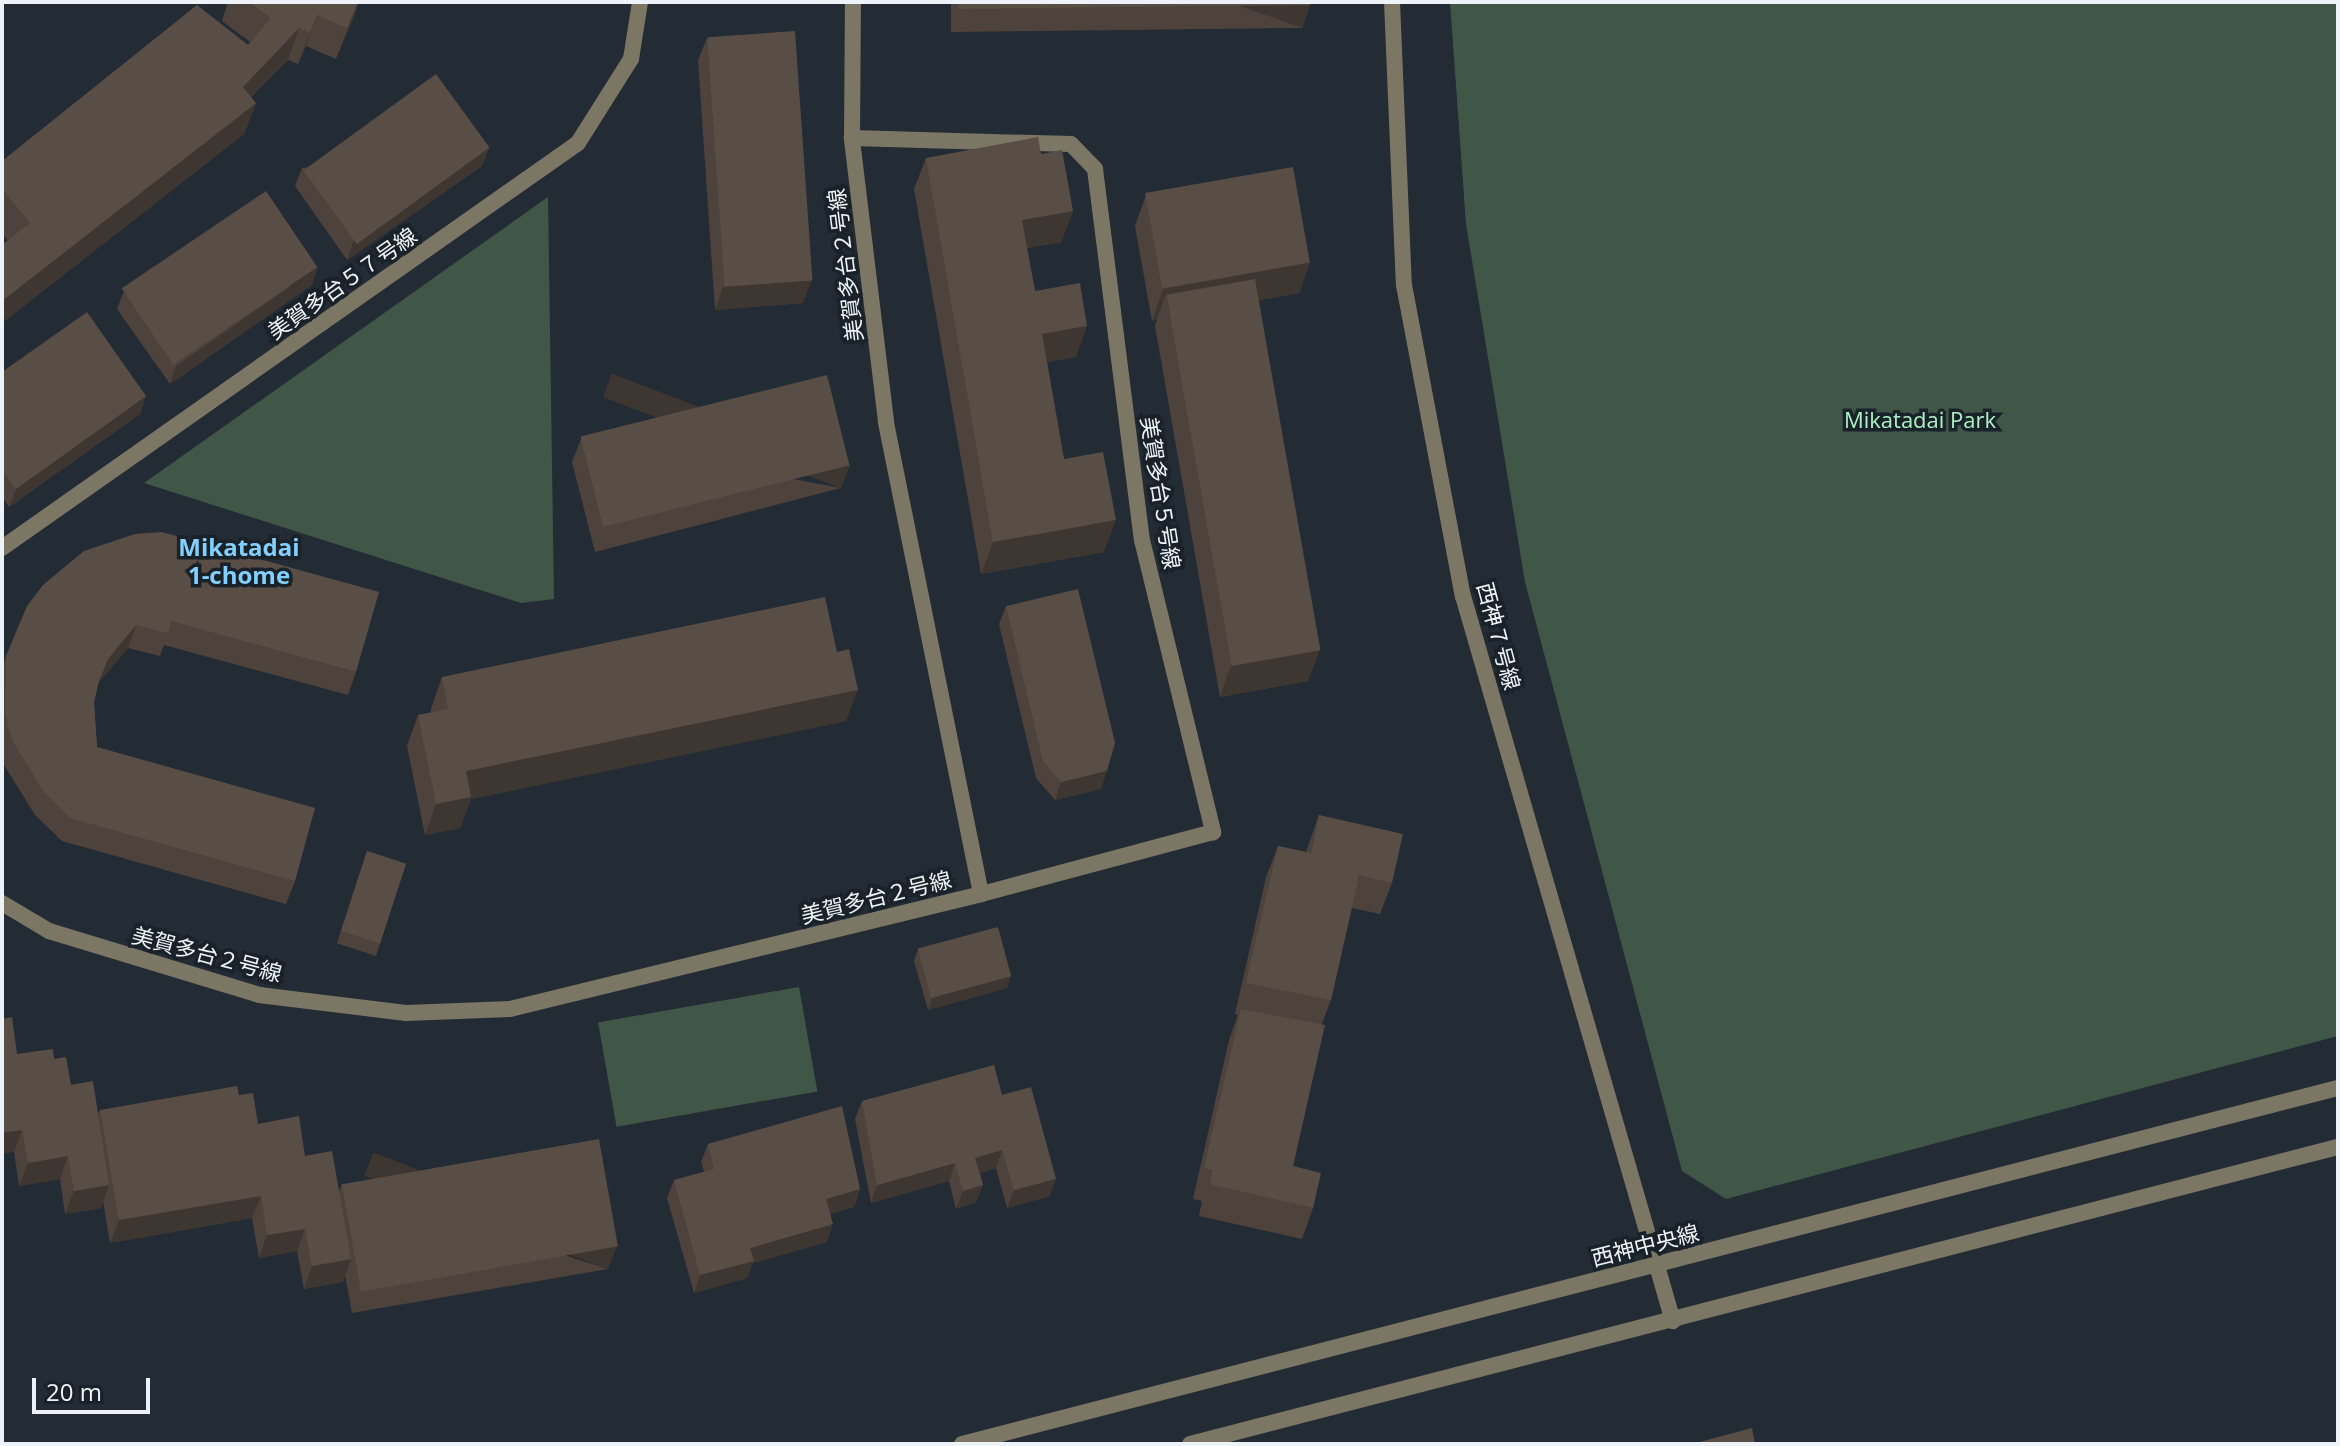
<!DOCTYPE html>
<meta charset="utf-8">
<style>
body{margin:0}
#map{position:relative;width:2340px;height:1446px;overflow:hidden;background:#232b34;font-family:"Open Sans","Noto Sans JP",sans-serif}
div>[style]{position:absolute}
.green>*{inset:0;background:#405747;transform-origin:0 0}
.pedestrian>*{height:16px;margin:-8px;padding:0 8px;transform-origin:8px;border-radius:8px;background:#7c7664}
.minor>*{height:16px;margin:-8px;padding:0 8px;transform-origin:8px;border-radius:8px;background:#7c7664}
.tertiary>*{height:16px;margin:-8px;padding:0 8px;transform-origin:8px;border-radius:8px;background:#7c7664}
.wall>*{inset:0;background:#4d433c;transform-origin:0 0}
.shaded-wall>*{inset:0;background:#3e3731;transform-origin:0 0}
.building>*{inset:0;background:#594e46;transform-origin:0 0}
span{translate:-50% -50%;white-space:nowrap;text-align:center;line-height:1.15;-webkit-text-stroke:7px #192129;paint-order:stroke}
.street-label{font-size:22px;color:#eef3f9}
.park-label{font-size:22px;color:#adf0c3}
.neighbourhood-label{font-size:24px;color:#83cffd;font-weight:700}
.frame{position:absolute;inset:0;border:4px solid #eef3f9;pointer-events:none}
.scale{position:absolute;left:32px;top:1378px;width:118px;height:36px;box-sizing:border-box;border:4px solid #eef3f9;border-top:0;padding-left:10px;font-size:24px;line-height:28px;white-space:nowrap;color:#eef3f9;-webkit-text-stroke:6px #192129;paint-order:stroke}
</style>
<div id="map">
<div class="green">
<div style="clip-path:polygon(1450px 2px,2338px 2px,2338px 1036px,1726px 1199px,1682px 1171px,1525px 582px,1466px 224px)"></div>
<div style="clip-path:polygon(548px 197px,554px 599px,521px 603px,144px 483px)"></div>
<div style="left:799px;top:987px;width:106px;height:204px;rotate:80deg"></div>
</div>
<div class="pedestrian">
<div style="left:2px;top:548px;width:704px;rotate:-35.11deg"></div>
<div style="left:578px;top:143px;width:99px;rotate:-57.8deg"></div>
<div style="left:631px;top:59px;width:58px;rotate:-81deg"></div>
</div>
<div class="minor">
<div style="left:852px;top:138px;width:219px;rotate:1.6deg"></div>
<div style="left:1071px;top:144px;width:35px;rotate:46deg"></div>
<div style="left:1095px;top:169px;width:374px;rotate:82.8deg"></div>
<div style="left:1142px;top:540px;width:301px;rotate:76.3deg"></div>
<div style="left:1213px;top:832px;width:240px;rotate:165deg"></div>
</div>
<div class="tertiary">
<div style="left:1392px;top:2px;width:283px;rotate:87.6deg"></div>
<div style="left:1404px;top:285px;width:317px;rotate:79.3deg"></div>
<div style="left:1463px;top:596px;width:755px;rotate:73.85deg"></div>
<div style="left:2px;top:903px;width:55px;rotate:30.8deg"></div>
<div style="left:49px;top:931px;width:220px;rotate:16.9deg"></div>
<div style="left:259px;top:995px;width:148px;rotate:7deg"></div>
<div style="left:406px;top:1013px;width:104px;rotate:-2.2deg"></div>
<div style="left:510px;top:1009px;width:485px;rotate:-13.7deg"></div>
<div style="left:981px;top:894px;width:482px;rotate:-101.4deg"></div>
<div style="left:886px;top:421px;width:285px;rotate:-96.9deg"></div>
<div style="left:852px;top:138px;width:136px;rotate:-89.6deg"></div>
<div style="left:962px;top:1444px;width:1421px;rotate:-14.51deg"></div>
<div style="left:1190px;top:1444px;width:1186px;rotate:-14.51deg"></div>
</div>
<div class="wall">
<div style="clip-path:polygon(228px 2px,359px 2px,336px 59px,306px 46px,298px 64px,288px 60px,251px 97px,256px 103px,244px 134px,2px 323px,2px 245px,8px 241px,2px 234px,2px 161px,248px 45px,250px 42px,222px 21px)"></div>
<div style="clip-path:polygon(951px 2px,1310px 2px,1310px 5px,1302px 28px,951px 32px)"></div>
<div style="clip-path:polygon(707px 38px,803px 303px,715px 310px,698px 60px)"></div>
<div style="clip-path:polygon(489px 148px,482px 166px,347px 260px,295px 186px,302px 168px)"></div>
<div style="clip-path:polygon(1041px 154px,1073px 211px,1061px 242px,1027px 248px,1035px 291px,1076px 357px,1047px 362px,1064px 459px,1104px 552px,981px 574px,914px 189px,926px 158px)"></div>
<div style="clip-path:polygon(1146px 195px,1310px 262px,1299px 293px,1259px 300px,1308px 681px,1220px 697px,1155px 326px,1157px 319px,1152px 321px,1135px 226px)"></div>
<div style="clip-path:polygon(312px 285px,170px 384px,117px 309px,124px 291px)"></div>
<div style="clip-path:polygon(2px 372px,146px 396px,140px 414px,9px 507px,2px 497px)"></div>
<div style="clip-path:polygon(581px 439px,841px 488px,595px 552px,572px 462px)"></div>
<div style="clip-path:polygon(43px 585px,356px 672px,348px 695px,164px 645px,160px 656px,128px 648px,99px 682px,94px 702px,97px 747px,295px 881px,286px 904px,62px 841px,35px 815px,4px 765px,2px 756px,2px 669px,6px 656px)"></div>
<div style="clip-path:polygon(1006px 606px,1101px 789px,1055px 800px,1036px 778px,999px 624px)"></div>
<div style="clip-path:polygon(442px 677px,846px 721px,471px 799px,460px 828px,425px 835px,407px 746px,418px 715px,431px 713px,431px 709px)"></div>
<div style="clip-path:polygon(1319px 815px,1392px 883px,1380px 914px,1352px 908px,1331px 1000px,1322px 1024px,1293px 1166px,1313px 1208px,1302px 1239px,1199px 1216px,1202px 1201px,1193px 1199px,1229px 1040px,1238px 1015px,1235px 1014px,1266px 877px,1278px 846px,1306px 852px)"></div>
<div style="left:367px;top:851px;width:41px;height:97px;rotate:18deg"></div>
<div style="clip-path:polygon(918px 949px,1011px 976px,1007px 988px,928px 1010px,914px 961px)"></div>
<div style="clip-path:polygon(17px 1054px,54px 1059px,71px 1085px,98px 1114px,100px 1110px,239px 1095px,258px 1124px,305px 1156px,339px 1191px,342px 1184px,608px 1269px,352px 1313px,345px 1275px,343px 1282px,304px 1289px,297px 1251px,259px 1258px,252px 1218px,110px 1243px,103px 1201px,101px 1208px,65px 1214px,60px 1179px,19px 1186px,14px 1152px)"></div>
<div style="clip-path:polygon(1002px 1095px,1050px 1196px,1007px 1208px,996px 1168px,980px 1173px,983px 1185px,976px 1202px,956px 1209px,949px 1181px,871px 1203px,855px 1119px,862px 1101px)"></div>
<div style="clip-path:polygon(708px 1144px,860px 1189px,854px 1207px,830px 1214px,827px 1242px,753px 1263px,747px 1278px,694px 1293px,667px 1198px,674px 1180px,704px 1172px,701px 1162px)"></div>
</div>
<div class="shaded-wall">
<div style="clip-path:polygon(358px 2px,359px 2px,355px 15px,336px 59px)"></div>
<div style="left:1310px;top:5px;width:24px;height:351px;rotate:109deg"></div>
<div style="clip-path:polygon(317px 15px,306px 46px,298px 64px,310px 33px)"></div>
<div style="clip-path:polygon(299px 28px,288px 60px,231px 118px,243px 87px)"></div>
<div style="clip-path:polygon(256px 103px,244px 134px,2px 323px,2px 301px)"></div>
<div style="clip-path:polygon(489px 148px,482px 166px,347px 260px,353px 242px)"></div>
<div style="clip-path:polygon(1073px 211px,1061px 242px,1011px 251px,1022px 220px)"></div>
<div style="clip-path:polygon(1310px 262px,1299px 293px,1170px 317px,1166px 294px,1157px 319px,1152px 321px,1163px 289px)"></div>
<div style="clip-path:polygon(318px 267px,312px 285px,170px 384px,176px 366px)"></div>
<div style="clip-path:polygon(812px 280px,803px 303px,715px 310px,723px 287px)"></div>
<div style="clip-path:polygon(1087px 326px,1076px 357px,1031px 365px,1042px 334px)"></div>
<div style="clip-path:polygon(146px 396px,140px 414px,9px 507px,16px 489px)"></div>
<div style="left:850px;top:465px;width:25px;height:255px;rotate:111deg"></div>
<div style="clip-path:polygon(1116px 520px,1104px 552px,981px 574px,993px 542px)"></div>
<div style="clip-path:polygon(136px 625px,128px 648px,99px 682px,91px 703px,108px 659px)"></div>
<div style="clip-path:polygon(1320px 650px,1308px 681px,1220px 697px,1231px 665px)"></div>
<div style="clip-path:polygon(858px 690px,846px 721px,471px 799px,460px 828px,425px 835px,436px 804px,466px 771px)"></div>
<div style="clip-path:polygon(1107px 771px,1101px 789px,1055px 800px,1061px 782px)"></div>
<div style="clip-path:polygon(1011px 976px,1007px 988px,928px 1010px,932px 998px)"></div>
<div style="clip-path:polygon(22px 1130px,14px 1152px,2px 1154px,2px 1133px)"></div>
<div style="clip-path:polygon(1002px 1150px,996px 1168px,969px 1176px,975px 1158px)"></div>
<div style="clip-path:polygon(68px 1156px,60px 1179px,19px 1186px,28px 1163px)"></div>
<div style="clip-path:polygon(955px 1163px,949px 1181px,871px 1203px,877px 1185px)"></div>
<div style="clip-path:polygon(1056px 1179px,1050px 1196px,1007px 1208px,1014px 1190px)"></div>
<div style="clip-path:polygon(109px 1185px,101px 1208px,65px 1214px,74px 1191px)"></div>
<div style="clip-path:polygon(983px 1185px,976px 1202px,956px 1209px,963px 1191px)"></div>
<div style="clip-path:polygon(860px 1189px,854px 1207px,820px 1217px,826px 1199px)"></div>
<div style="clip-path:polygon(261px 1196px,252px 1218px,110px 1243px,119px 1220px)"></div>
<div style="clip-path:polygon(833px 1224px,827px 1242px,753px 1263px,747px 1278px,694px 1293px,700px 1275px,750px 1248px)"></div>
<div style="clip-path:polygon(305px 1229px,297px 1251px,259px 1258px,267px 1235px)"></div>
<div style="left:617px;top:1246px;width:25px;height:261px;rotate:111deg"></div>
<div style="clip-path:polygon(351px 1259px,343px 1282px,304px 1289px,312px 1266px)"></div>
</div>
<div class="building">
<div style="clip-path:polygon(249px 2px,358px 2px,347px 28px,317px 15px,310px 33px,299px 28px,243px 87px,256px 103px,2px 301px,2px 245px,30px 223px,2px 188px,2px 161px,197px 5px,248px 45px,271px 18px)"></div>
<div style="clip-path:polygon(959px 2px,1310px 2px,1310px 5px,959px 9px)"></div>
<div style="left:795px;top:31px;width:250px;height:88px;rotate:86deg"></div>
<div style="left:436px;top:74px;width:91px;height:164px;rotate:54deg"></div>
<div style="clip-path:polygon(1038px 137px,1041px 154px,1062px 150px,1073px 211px,1022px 220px,1035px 291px,1080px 283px,1087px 326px,1042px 334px,1064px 459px,1103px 452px,1116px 520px,993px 542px,926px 158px)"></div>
<div style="left:1293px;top:167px;width:97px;height:150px;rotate:80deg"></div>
<div style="left:266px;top:191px;width:92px;height:174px;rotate:56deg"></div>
<div style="left:1255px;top:279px;width:377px;height:90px;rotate:80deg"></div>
<div style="clip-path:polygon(87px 312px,146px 396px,16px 489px,2px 470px,2px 372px)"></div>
<div style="left:827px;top:375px;width:93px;height:254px;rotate:76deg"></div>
<div style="clip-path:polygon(162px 532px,379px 592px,356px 672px,171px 621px,168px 633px,136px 625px,108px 659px,99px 680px,94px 702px,97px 747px,315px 808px,295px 881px,70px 818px,44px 792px,13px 742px,5px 714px,6px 656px,27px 606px,43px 585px,84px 551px,135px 534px)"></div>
<div style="clip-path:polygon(1078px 589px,1115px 743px,1107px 771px,1061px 782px,1043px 761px,1006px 606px)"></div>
<div style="clip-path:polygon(825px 597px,837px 652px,849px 649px,858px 690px,466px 771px,471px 797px,436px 804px,418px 715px,448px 709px,442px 677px)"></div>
<div style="clip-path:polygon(1319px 815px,1403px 834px,1392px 883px,1359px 875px,1331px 1000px,1246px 983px,1278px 846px,1311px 853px)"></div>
<div style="left:367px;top:851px;width:41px;height:84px;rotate:18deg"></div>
<div style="left:998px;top:927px;width:51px;height:83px;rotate:75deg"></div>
<div style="clip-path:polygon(1241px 1009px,1325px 1025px,1293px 1166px,1321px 1173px,1313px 1208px,1210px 1184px,1213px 1170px,1204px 1168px)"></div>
<div style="clip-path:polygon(12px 1017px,17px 1054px,53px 1049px,54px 1059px,66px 1057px,71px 1085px,93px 1081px,109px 1185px,74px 1191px,68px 1156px,28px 1163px,22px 1130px,2px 1133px,2px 1019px)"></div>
<div style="clip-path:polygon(994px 1065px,1002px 1095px,1031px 1087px,1056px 1179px,1014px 1190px,1002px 1150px,975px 1158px,983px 1185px,963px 1191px,955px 1163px,877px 1185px,862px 1101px)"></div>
<div style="clip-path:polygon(237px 1086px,239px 1095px,253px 1093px,258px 1124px,299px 1116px,305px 1156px,332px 1151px,351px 1259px,312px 1266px,305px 1229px,267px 1235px,261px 1196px,119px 1220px,100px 1110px)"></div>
<div style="clip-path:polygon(842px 1106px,860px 1189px,826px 1199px,833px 1224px,750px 1248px,754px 1261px,700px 1275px,674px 1180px,714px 1169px,708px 1144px)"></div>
<div style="left:599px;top:1139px;width:109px;height:261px;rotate:80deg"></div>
<div style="clip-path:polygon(1752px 1428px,1755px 1444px,1692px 1444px)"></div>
</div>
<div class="street-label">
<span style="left:845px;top:265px;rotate:-97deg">美賀多台２号線</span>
<span style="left:342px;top:283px;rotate:-35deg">美賀多台５７号線</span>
<span style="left:1161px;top:493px;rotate:81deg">美賀多台５号線</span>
<span style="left:1499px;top:636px;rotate:75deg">西神７号線</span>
<span style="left:876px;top:897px;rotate:-14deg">美賀多台２号線</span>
<span style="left:207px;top:954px;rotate:15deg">美賀多台２号線</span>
<span style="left:1645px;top:1245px;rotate:-14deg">西神中央線</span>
</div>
<div class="park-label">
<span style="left:1920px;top:420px">Mikatadai Park</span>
</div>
<div class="neighbourhood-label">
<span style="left:239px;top:561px">Mikatadai<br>1-chome</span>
</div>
<div class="frame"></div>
<div class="scale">20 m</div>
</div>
